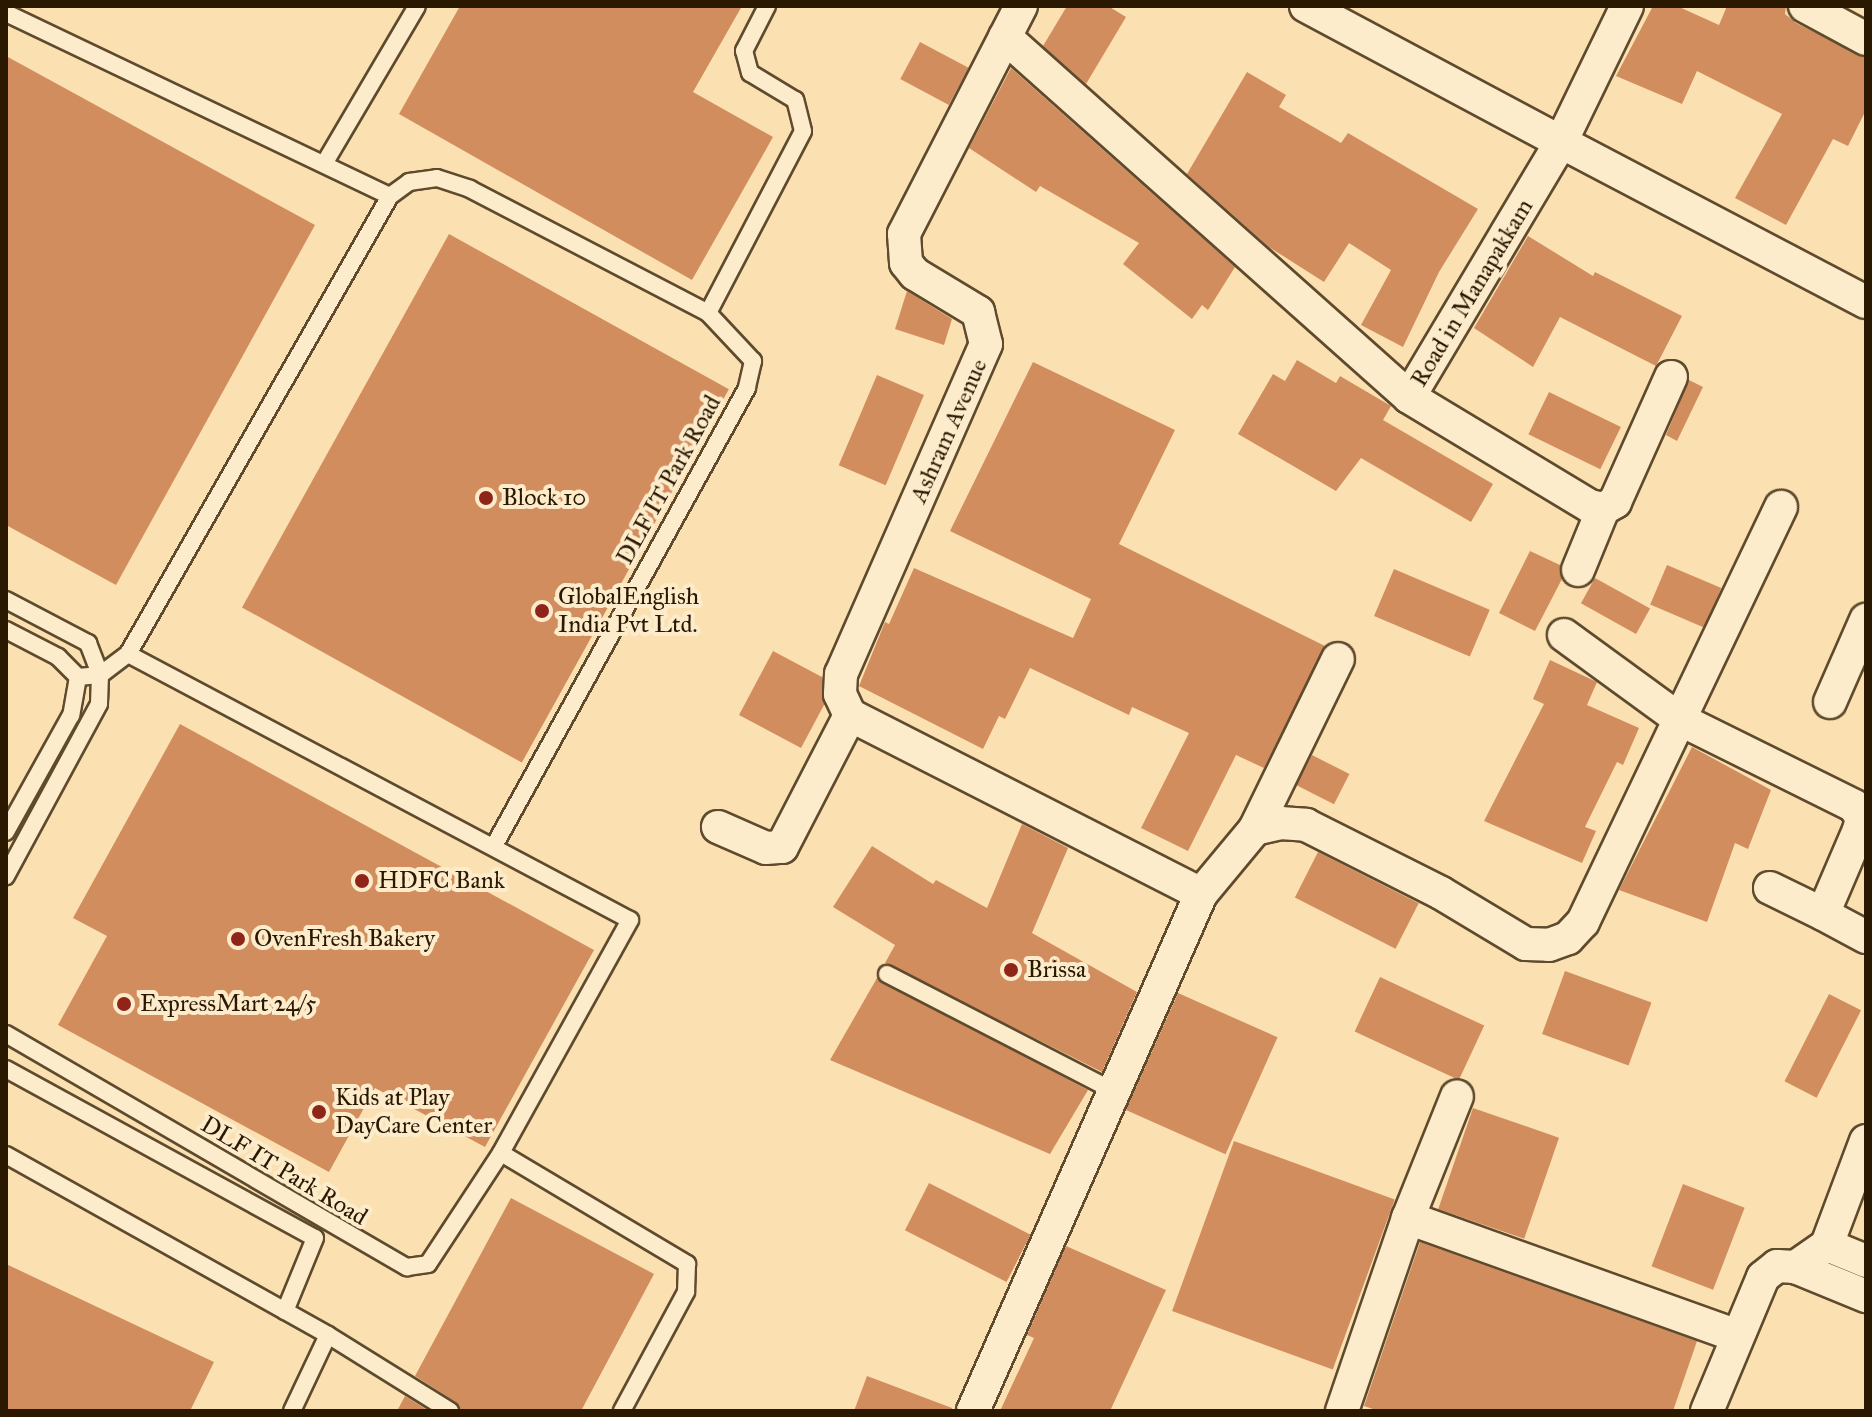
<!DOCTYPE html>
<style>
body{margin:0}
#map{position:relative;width:1872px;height:1417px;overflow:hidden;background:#fbe1b1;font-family:"IM FELL Great Primer",serif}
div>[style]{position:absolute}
.building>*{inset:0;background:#d28d5e;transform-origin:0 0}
.roads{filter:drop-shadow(2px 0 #5f4a2d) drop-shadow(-2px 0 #5f4a2d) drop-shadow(0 2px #5f4a2d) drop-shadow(0 -2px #5f4a2d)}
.lane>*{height:16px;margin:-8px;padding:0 8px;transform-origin:8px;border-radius:8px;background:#fceccc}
.street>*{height:32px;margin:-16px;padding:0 16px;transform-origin:16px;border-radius:16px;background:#fceccc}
.dots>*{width:22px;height:22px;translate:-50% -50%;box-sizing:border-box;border:4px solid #fceccc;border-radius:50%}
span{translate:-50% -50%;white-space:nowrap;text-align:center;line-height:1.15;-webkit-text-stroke:8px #fceccc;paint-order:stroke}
.street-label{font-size:24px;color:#2b1801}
.poi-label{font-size:24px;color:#2b1801}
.left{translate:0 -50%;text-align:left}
.frame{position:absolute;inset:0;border:8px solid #2b1801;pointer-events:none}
</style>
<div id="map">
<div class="building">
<div style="clip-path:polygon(460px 6px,742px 6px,693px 92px,773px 137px,692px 280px,399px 114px)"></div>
<div style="clip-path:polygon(1067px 6px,1108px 6px,1126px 17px,1086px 84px,1043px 46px)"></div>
<div style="clip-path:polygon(1653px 6px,1677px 6px,1719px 25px,1727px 6px,1786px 6px,1785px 14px,1796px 23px,1866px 58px,1866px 110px,1848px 146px,1833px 139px,1786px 225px,1735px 198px,1782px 114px,1697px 71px,1682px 104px,1616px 76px)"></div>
<div style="left:920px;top:42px;width:55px;height:42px;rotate:28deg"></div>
<div style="clip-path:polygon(6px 56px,315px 225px,116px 585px,6px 525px)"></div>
<div style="clip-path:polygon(1011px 68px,1235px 267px,1208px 310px,1202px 305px,1192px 319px,1123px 264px,1139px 243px,1040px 186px,1036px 192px,969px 148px)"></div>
<div style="clip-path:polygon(1247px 72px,1286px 95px,1279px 107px,1341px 143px,1348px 133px,1478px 209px,1439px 272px,1403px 347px,1361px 325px,1391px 270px,1349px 243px,1324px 282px,1269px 247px,1187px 174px)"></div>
<div style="left:449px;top:234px;width:320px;height:427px;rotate:29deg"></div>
<div style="clip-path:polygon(1528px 236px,1593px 276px,1595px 272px,1682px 316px,1656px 366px,1560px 317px,1533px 367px,1474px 328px)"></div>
<div style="clip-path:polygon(907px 291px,952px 319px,944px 345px,895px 329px)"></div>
<div style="clip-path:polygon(1297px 360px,1336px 383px,1340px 376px,1391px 406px,1383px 420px,1493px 484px,1471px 522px,1361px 458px,1336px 491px,1238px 434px,1273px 374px,1285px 381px)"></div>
<div style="clip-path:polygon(1033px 362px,1175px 430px,1119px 544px,1325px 646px,1264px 768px,1236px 755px,1188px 851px,1141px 828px,1189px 733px,1132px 707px,1129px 715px,1030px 668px,1005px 719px,999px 716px,983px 749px,859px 686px,885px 622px,889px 624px,914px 568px,1073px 638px,1091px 599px,950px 531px)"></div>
<div style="left:877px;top:375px;width:51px;height:98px;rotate:23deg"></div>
<div style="clip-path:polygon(1689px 380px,1703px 387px,1677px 441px,1666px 435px)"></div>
<div style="left:1549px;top:392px;width:80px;height:47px;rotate:26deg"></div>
<div style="clip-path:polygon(1530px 551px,1560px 565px,1562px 579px,1535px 631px,1499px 613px)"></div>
<div style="left:1667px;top:565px;width:59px;height:43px;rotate:23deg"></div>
<div style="left:1394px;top:569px;width:104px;height:51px;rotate:23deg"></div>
<div style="left:1595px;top:578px;width:63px;height:29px;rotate:29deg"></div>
<div style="clip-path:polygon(773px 651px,822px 677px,824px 705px,801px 748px,739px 715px)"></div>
<div style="clip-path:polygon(1550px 660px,1597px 682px,1587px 705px,1639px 728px,1623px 765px,1617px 762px,1585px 827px,1596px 831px,1582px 863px,1484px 821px,1544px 704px,1533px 699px)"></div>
<div style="clip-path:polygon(180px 724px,594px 950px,485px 1147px,375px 1088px,329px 1172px,58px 1025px,107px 936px,73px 918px)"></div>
<div style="clip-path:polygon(1692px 747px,1771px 790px,1748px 849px,1735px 843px,1707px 922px,1619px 890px)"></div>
<div style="left:1312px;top:755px;width:42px;height:34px;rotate:27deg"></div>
<div style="clip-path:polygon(1022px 824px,1068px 848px,1032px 933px,1137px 992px,1102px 1072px,885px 963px,895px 945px,833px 907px,872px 846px,933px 884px,936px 880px,987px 908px)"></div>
<div style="left:1318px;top:852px;width:113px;height:51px;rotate:27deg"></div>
<div style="left:1565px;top:971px;width:92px;height:67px;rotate:20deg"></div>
<div style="left:1380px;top:977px;width:115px;height:60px;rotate:25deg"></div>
<div style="clip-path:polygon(877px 978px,1088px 1090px,1050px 1154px,830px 1060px)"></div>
<div style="left:1178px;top:993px;width:109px;height:128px;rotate:24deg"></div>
<div style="left:1829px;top:994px;width:36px;height:98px;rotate:27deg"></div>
<div style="left:1473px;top:1108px;width:91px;height:107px;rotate:19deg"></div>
<div style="left:1234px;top:1141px;width:171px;height:181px;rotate:20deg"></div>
<div style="left:929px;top:1183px;width:114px;height:53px;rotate:27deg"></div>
<div style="left:1683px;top:1184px;width:66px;height:88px;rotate:21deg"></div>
<div style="clip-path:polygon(511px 1198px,654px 1274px,581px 1411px,461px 1411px,456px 1402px,415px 1376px)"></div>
<div style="clip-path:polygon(1420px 1242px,1697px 1341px,1673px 1411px,1379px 1411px,1364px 1406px)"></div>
<div style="clip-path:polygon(1066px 1246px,1166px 1290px,1110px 1411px,1000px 1411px,1034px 1338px,1027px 1335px)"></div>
<div style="clip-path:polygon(6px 1264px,214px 1362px,190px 1411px,6px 1411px)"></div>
<div style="clip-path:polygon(867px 1376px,952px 1408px,952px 1411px,854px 1411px)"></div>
<div style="clip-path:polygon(405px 1396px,429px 1411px,397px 1411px)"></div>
</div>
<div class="roads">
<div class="lane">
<div style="left:6px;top:13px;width:425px;rotate:25.5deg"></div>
<div style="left:324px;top:164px;width:183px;rotate:-59.5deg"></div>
<div style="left:708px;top:313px;width:205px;rotate:-62.4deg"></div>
<div style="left:803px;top:131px;width:32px;rotate:-104deg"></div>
<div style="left:795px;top:100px;width:52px;rotate:-149deg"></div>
<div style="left:750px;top:73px;width:23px;rotate:-105deg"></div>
<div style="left:744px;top:51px;width:51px;rotate:-62.9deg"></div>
<div style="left:6px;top:600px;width:93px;rotate:27.7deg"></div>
<div style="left:88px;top:643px;width:34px;rotate:69deg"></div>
<div style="left:100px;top:675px;width:29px;rotate:92deg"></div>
<div style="left:99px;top:704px;width:196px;rotate:118.4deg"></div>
<div style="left:6px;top:630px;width:59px;rotate:27.4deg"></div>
<div style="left:58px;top:657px;width:28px;rotate:45deg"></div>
<div style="left:78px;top:677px;width:39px;rotate:100deg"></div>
<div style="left:71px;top:715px;width:134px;rotate:119.1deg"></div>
<div style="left:128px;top:654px;width:528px;rotate:-60.23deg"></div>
<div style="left:390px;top:196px;width:24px;rotate:-36deg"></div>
<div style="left:409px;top:182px;width:28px;rotate:-8deg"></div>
<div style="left:437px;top:178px;width:35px;rotate:18deg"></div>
<div style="left:470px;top:189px;width:268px;rotate:27.5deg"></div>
<div style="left:708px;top:313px;width:66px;rotate:46.8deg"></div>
<div style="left:753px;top:361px;width:28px;rotate:103deg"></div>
<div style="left:747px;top:388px;width:523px;rotate:118.92deg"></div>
<div style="left:78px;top:677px;width:22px;rotate:-5deg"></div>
<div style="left:100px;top:675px;width:35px;rotate:-37deg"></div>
<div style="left:128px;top:654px;width:568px;rotate:27.92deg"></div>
<div style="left:630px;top:920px;width:266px;rotate:119deg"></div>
<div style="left:501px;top:1153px;width:217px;rotate:30.8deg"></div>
<div style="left:687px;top:1264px;width:28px;rotate:92deg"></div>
<div style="left:686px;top:1292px;width:135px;rotate:118.3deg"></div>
<div style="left:887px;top:974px;width:258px;rotate:27.3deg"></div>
<div style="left:6px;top:1034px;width:464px;rotate:30.2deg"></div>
<div style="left:407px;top:1267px;width:21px;rotate:-8deg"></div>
<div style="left:428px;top:1264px;width:133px;rotate:-56.7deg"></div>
<div style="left:6px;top:1069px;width:352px;rotate:28.7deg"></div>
<div style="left:315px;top:1238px;width:79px;rotate:112.3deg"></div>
<div style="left:6px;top:1155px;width:369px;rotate:29.2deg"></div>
<div style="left:328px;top:1335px;width:144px;rotate:31.9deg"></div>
<div style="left:292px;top:1411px;width:84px;rotate:-64.7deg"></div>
</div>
<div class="street">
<div style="left:1021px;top:6px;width:256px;rotate:117.2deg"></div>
<div style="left:904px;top:234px;width:29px;rotate:86deg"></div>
<div style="left:906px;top:263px;width:14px;rotate:51deg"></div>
<div style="left:915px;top:274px;width:74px;rotate:31.1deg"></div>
<div style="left:978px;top:312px;width:33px;rotate:76deg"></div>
<div style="left:986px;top:344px;width:360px;rotate:113.7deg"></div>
<div style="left:841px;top:674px;width:20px;rotate:93deg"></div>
<div style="left:840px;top:694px;width:23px;rotate:65deg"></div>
<div style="left:850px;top:715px;width:394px;rotate:27deg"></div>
<div style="left:1306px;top:6px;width:289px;rotate:28.1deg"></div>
<div style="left:1561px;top:142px;width:151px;rotate:-64.1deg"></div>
<div style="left:1805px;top:6px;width:69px;rotate:28.4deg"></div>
<div style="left:1005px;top:37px;width:541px;rotate:41.7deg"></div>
<div style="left:1409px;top:397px;width:297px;rotate:-59.2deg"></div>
<div style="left:1561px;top:142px;width:344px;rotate:27.7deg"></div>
<div style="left:1409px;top:397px;width:211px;rotate:31.1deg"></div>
<div style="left:1590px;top:506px;width:13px;rotate:13deg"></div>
<div style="left:1603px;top:509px;width:14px;rotate:-30deg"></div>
<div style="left:1615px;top:502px;width:137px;rotate:-65.9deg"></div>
<div style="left:1578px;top:570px;width:66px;rotate:-67.7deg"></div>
<div style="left:1564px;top:635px;width:142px;rotate:36.1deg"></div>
<div style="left:1679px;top:719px;width:195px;rotate:26.4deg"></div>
<div style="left:1854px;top:806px;width:14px;rotate:56deg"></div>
<div style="left:1862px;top:818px;width:12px;rotate:104deg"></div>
<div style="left:1859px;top:830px;width:91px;rotate:113.2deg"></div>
<div style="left:1823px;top:914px;width:49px;rotate:28.1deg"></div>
<div style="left:1830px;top:702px;width:90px;rotate:-66.3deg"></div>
<div style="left:718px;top:827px;width:52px;rotate:23.6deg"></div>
<div style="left:766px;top:848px;width:16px;rotate:-4deg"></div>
<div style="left:782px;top:847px;width:148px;rotate:-62.7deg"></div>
<div style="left:1255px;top:829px;width:189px;rotate:-64deg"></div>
<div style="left:1770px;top:888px;width:59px;rotate:26.1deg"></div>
<div style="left:1866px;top:1141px;width:111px;rotate:110.6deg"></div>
<div style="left:1827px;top:1245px;width:39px;rotate:145deg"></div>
<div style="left:1795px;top:1267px;width:77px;rotate:22.2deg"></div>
<div style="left:1408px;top:1218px;width:347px;rotate:19.7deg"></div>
<div style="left:1827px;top:1245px;width:42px;rotate:22.3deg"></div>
<div style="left:973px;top:1411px;width:565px;rotate:-66.2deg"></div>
<div style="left:1201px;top:894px;width:85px;rotate:-50.3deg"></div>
<div style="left:1255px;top:829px;width:26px;rotate:-13deg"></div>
<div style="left:1280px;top:823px;width:26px;rotate:4deg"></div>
<div style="left:1306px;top:825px;width:151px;rotate:26.7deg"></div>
<div style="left:1441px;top:893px;width:99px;rotate:31deg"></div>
<div style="left:1526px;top:944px;width:23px;rotate:2deg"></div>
<div style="left:1549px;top:945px;width:20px;rotate:-20deg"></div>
<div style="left:1568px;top:938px;width:22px;rotate:-47deg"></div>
<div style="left:1583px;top:922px;width:460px;rotate:-64.5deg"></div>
<div style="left:1342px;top:1411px;width:204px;rotate:-71.1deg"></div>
<div style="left:1408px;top:1218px;width:131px;rotate:-68.1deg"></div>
<div style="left:1707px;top:1411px;width:145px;rotate:-67.3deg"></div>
<div style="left:1763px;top:1277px;width:18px;rotate:-38deg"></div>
<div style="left:1777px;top:1266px;width:18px;rotate:3deg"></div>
</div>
</div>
<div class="dots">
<div style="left:486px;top:498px;background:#8f2418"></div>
<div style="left:542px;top:611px;background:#8f2418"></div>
<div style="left:362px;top:881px;background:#8f2418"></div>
<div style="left:238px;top:939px;background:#8f2418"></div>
<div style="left:1011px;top:970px;background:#8f2418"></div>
<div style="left:124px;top:1004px;background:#8f2418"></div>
<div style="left:319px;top:1112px;background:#8f2418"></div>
</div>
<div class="street-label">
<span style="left:1472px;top:293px;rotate:-59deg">Road in Manapakkam</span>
<span style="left:949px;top:431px;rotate:-66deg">Ashram Avenue</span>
<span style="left:669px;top:480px;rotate:-61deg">DLF IT Park Road</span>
<span style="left:284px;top:1171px;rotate:31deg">DLF IT Park Road</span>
</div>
<div class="poi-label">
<span class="left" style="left:502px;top:498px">Block 10</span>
<span class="left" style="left:558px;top:611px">GlobalEnglish<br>India Pvt Ltd.</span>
<span class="left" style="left:378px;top:881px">HDFC Bank</span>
<span class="left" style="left:254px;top:939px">OvenFresh Bakery</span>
<span class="left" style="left:1027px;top:970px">Brissa</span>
<span class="left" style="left:140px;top:1004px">ExpressMart 24/5</span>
<span class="left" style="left:335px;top:1112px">Kids at Play<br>DayCare Center</span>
</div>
<div class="frame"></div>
</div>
